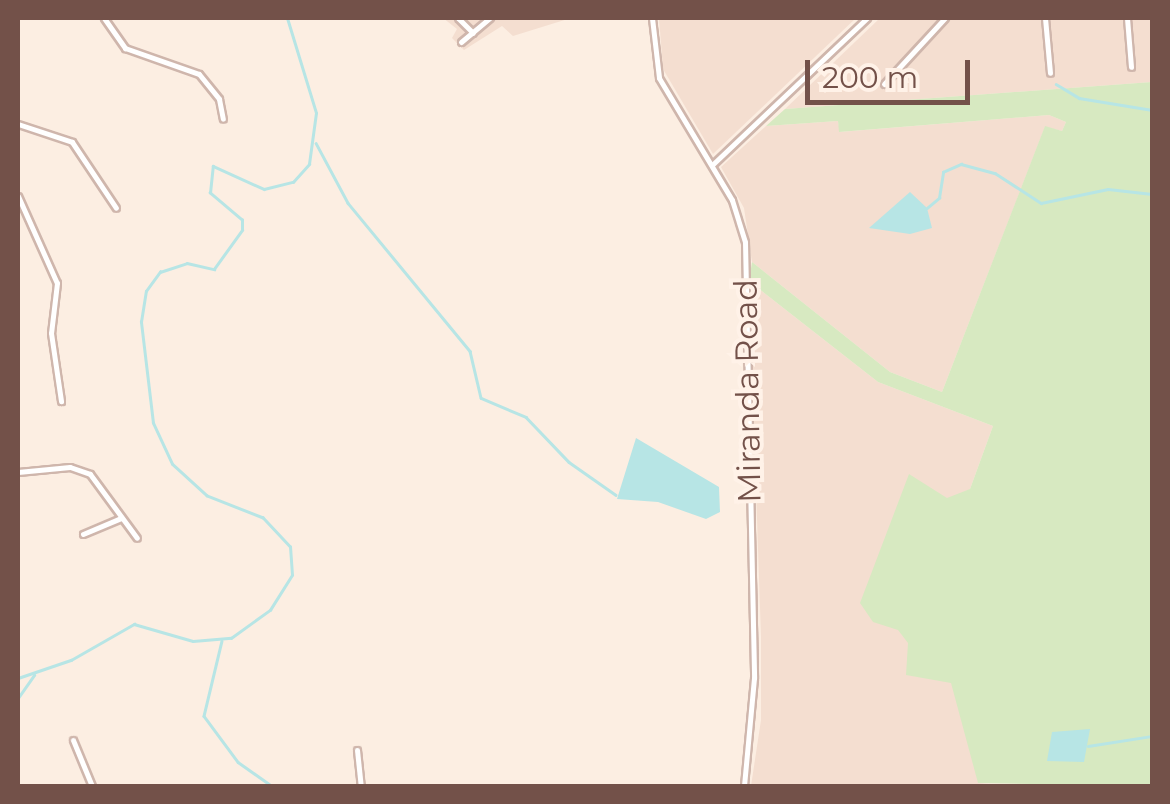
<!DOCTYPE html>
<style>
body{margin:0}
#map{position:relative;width:1170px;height:804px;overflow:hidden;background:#fceee2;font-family:Montserrat,sans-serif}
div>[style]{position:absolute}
.residential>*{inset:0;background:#f4ded0}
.green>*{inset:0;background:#d7e9c1}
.water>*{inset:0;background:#b7e5e5}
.stream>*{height:2.5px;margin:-1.25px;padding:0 1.25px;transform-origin:1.25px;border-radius:1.25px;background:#b7e5e5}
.roads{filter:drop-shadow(2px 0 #cfb6ac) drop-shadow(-2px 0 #cfb6ac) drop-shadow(0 2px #cfb6ac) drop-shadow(0 -2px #cfb6ac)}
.street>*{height:5px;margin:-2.5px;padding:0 2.5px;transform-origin:2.5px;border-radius:2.5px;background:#fff}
span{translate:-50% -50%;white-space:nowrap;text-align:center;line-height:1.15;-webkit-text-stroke:8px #fff2e8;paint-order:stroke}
.street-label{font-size:32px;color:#735149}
.frame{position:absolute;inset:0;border:20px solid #735149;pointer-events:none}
.scale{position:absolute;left:805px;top:60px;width:165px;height:45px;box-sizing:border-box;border:5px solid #735149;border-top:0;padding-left:12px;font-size:30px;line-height:35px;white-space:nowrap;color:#735149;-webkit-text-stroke:8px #fff2e8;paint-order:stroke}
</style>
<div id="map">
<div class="residential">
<div style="clip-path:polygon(443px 18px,571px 18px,513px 36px,502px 26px,464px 50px,452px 38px,457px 29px)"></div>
<div style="clip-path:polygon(659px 18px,856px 18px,713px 154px,663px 69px)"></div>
<div style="clip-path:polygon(880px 18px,1152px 18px,1152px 82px,785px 109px)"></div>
<div style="clip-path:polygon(1049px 115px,1066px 122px,1062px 131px,1045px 127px,942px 392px,890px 372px,752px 262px,744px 208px,721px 167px,766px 126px,838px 121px,840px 132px)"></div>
<div style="clip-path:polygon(749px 281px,878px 382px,993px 426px,970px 489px,978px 783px,1011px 786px,751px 786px,761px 720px,761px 637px)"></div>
</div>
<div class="green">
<div style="clip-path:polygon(1152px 82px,1152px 786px,978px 783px,951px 683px,906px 675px,908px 643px,898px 630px,873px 622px,860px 603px,909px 474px,947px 498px,970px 489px,993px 426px,878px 382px,749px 281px,752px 262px,890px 372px,942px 392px,1045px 126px,1062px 131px,1066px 122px,1049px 115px,839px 132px,838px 121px,766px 126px,785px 109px)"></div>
</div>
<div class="water">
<div style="clip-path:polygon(910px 192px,927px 208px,932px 228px,910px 234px,869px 228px)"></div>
<div style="clip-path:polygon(636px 438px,719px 487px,720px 512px,706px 519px,658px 502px,617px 499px)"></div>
<div style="clip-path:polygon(1090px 729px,1084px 762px,1047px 761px,1052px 732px)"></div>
</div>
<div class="stream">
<div style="left:1056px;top:84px;width:27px;rotate:31deg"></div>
<div style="left:1079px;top:98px;width:74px;rotate:9.3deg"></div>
<div style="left:316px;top:143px;width:68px;rotate:61.9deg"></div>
<div style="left:348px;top:203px;width:192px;rotate:50.5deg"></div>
<div style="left:470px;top:351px;width:48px;rotate:76.8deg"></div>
<div style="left:481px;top:398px;width:49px;rotate:22.9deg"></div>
<div style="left:526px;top:417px;width:62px;rotate:46.3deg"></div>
<div style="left:569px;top:462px;width:57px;rotate:35.1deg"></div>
<div style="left:927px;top:208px;width:16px;rotate:-40deg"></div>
<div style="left:939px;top:198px;width:26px;rotate:-81deg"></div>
<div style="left:943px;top:172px;width:20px;rotate:-24deg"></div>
<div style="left:961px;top:164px;width:35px;rotate:15deg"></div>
<div style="left:995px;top:173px;width:55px;rotate:33.1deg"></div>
<div style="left:1041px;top:203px;width:68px;rotate:-11.8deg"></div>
<div style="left:1108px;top:189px;width:44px;rotate:6.5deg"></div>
<div style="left:222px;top:641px;width:77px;rotate:103.5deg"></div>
<div style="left:204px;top:716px;width:57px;rotate:53.5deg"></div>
<div style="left:238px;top:762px;width:42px;rotate:35.2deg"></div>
<div style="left:18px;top:678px;width:56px;rotate:-18.8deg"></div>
<div style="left:71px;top:660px;width:73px;rotate:-29.7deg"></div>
<div style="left:134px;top:624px;width:61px;rotate:16.1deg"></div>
<div style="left:193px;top:641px;width:38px;rotate:-5deg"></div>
<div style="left:231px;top:638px;width:48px;rotate:-35.7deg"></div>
<div style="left:270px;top:610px;width:41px;rotate:-57.8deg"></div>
<div style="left:292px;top:575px;width:28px;rotate:-94deg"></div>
<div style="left:290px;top:547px;width:40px;rotate:-133deg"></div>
<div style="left:263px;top:518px;width:60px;rotate:-158.6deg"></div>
<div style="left:207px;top:496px;width:47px;rotate:-137.6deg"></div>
<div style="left:172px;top:464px;width:45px;rotate:-114.9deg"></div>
<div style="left:153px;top:423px;width:102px;rotate:-96.8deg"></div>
<div style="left:141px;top:322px;width:31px;rotate:-81deg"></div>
<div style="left:146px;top:291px;width:24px;rotate:-54deg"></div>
<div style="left:160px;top:272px;width:28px;rotate:-18deg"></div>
<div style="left:187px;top:263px;width:28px;rotate:13deg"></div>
<div style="left:214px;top:269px;width:48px;rotate:-54.3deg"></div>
<div style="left:242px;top:230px;width:10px;rotate:-90deg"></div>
<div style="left:242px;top:220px;width:42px;rotate:-139.8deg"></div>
<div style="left:210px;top:193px;width:27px;rotate:-84deg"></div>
<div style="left:213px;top:166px;width:56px;rotate:24.3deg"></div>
<div style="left:264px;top:189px;width:30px;rotate:-14deg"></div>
<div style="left:293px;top:182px;width:24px;rotate:-48deg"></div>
<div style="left:309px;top:164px;width:51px;rotate:-82.2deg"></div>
<div style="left:316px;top:113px;width:99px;rotate:-107deg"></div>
<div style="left:18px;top:698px;width:28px;rotate:-55deg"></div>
<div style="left:1088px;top:746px;width:65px;rotate:-8.9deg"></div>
</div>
<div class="roads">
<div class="street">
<div style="left:104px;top:18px;width:37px;rotate:55deg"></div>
<div style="left:125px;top:48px;width:78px;rotate:19.4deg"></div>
<div style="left:199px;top:74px;width:32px;rotate:51deg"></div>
<div style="left:219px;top:99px;width:20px;rotate:79deg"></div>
<div style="left:458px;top:18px;width:21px;rotate:45deg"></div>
<div style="left:652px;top:18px;width:60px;rotate:83.3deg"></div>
<div style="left:659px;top:78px;width:142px;rotate:59.1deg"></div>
<div style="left:732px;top:200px;width:44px;rotate:72.8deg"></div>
<div style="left:745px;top:242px;width:436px;rotate:88.8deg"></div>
<div style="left:754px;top:678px;width:108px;rotate:95.3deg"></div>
<div style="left:1045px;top:18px;width:55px;rotate:84.8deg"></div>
<div style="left:1127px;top:18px;width:49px;rotate:85.3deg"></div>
<div style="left:461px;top:42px;width:38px;rotate:-40deg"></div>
<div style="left:884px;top:84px;width:90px;rotate:-47.3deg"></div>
<div style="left:18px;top:124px;width:57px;rotate:18.4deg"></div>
<div style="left:72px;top:142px;width:79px;rotate:56.3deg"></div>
<div style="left:712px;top:165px;width:214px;rotate:-43.5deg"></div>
<div style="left:18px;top:196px;width:95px;rotate:65.9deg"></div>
<div style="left:57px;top:283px;width:50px;rotate:96.8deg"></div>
<div style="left:51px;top:333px;width:69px;rotate:81.6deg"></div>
<div style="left:18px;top:472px;width:52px;rotate:-5.5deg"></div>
<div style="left:70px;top:467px;width:21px;rotate:19deg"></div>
<div style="left:90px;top:474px;width:79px;rotate:53.7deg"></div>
<div style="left:83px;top:534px;width:41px;rotate:-22.8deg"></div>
<div style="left:73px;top:740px;width:50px;rotate:67.6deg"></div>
<div style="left:357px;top:750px;width:36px;rotate:84deg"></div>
</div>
</div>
<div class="street-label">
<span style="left:748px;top:391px;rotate:-91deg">Miranda Road</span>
</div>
<div class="frame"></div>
<div class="scale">200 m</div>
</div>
